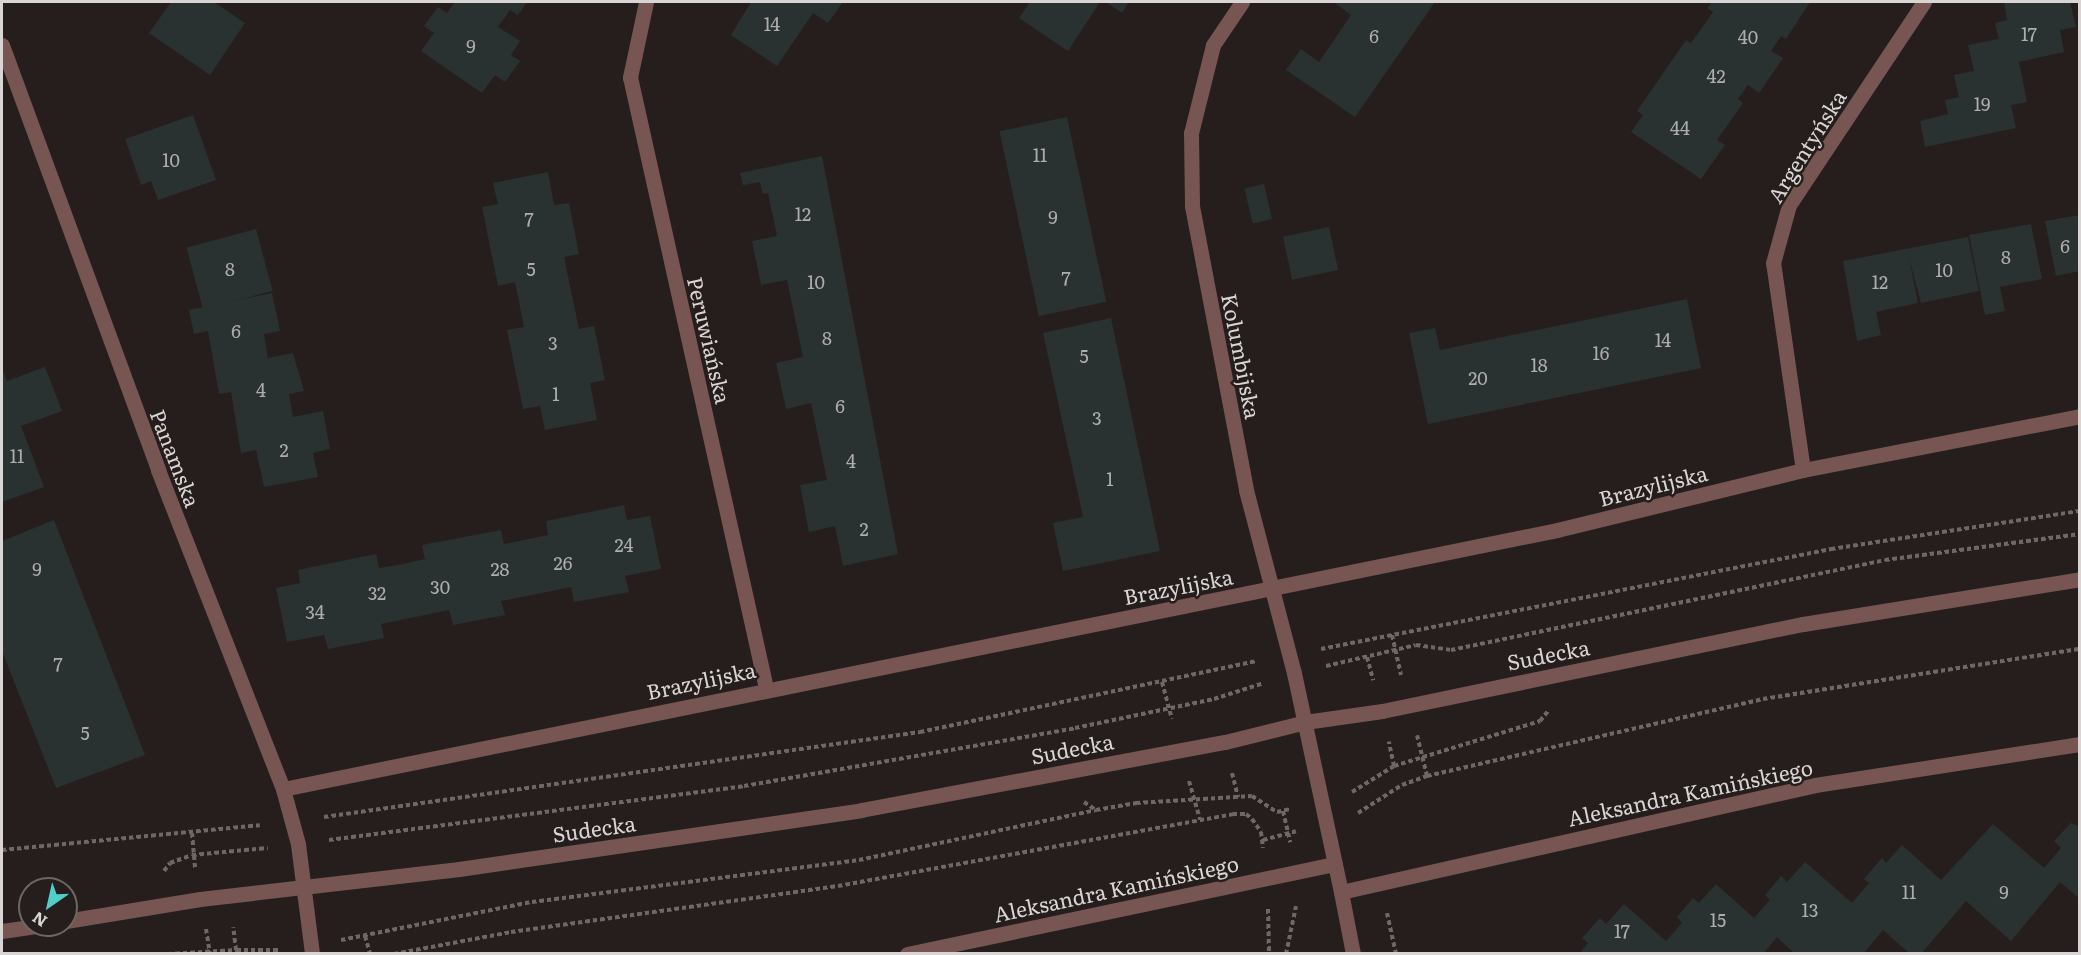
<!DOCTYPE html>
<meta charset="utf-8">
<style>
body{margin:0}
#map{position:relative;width:2081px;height:955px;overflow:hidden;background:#251e1d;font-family:Literata,serif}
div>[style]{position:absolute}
.building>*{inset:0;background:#293231;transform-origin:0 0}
.path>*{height:4px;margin-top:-2px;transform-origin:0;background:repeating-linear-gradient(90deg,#6d6766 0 4.5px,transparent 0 7.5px)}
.minor>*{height:15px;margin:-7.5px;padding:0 7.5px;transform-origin:7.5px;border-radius:7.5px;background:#775552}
span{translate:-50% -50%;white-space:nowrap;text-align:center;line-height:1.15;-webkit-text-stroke:5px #251e1d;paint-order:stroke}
.number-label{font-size:18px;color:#aeacac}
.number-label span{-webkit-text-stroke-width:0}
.street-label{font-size:21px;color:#dad5d5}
.frame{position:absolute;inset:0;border:3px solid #dad5d5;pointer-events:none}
.north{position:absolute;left:18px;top:877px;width:60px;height:60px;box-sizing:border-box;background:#251e1d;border:2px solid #6d6767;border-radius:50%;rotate:214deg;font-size:16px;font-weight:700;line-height:24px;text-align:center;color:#dad5d5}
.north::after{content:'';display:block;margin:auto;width:21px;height:27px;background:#53cdca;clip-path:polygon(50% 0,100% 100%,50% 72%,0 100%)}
</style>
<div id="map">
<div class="building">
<div style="clip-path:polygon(171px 2px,214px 2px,245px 23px,210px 75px,149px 33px)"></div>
<div style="clip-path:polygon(455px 2px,527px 2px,518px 15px,510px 10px,498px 27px,520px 41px,511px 55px,520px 61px,505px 82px,495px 75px,482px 93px,421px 51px,434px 33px,424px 26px,438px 7px,447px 13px)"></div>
<div style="clip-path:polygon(751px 2px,843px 2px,828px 23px,813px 13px,777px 66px,731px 35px)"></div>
<div style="clip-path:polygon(1030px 2px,1100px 2px,1068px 51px,1019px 18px)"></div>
<div style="clip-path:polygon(1106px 2px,1129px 2px,1122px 13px)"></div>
<div style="clip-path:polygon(1333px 2px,1435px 2px,1355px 117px,1286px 70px,1301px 49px,1319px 62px,1351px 15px)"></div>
<div style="clip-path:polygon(1712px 2px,1810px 2px,1786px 39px,1781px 36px,1771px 51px,1783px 58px,1759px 93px,1748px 85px,1738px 99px,1743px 103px,1717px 140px,1725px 145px,1701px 179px,1631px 132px,1643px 115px,1637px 111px,1686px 40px,1691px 43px,1713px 12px,1707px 8px)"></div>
<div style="clip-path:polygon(2004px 2px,2070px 2px,2076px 27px,2060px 30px,2064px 52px,2019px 62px,2027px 102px,2011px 105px,2016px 128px,1925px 147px,1920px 121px,1948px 114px,1945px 100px,1959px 97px,1954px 75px,1974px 71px,1968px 45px,1999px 39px,1995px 23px,2007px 20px)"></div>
<div style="clip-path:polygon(193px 115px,216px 180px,158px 200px,151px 181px,141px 185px,125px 139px)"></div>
<div style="left:1067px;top:117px;width:189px;height:69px;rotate:78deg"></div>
<div style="clip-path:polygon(822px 156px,898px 554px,843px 566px,835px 526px,809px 532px,800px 485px,827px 480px,811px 403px,786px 409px,776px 363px,803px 357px,787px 280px,761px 285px,752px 241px,777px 236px,768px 193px,763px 194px,760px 182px,743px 185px,740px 173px)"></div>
<div style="clip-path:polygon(548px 172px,554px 205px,569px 203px,579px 254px,564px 257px,579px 329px,594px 326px,605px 380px,590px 383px,597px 420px,545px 430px,540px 406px,523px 409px,507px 330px,524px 327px,515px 282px,498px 286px,482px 207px,498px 204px,493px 183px)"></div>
<div style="left:1264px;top:184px;width:36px;height:20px;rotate:77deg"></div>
<div style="clip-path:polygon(2080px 215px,2080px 271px,2056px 276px,2045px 221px)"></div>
<div style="clip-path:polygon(2031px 224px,2042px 279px,2000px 287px,2005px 311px,1985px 315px,1969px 235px)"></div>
<div style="left:1329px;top:227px;width:44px;height:47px;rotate:78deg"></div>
<div style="left:256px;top:229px;width:64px;height:72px;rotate:75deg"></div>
<div style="clip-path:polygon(1968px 237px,1979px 291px,1921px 303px,1909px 258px,1918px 303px,1876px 312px,1881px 335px,1857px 341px,1843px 261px)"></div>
<div style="clip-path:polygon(272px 293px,280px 331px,264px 334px,268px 358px,293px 353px,304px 391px,289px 394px,293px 417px,323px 411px,330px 449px,313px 453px,318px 477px,264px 487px,256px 450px,241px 453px,231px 392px,219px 394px,208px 331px,194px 334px,189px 310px)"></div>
<div style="clip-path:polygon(1687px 299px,1701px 368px,1428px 424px,1409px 333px,1435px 328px,1440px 350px)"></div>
<div style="clip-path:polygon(1111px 318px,1160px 551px,1063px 571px,1053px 523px,1083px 517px,1043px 333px)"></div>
<div style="clip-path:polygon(45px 367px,62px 411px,21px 426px,44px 487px,2px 502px,2px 368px,7px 381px)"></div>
<div style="clip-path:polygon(624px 505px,627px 520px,650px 516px,661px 569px,625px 576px,629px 592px,574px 602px,571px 587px,537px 594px,501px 601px,505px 615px,453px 625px,449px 610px,381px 624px,384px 638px,328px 649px,324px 635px,287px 642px,276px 588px,300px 583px,298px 570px,376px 554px,379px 568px,403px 564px,425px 559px,422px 545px,501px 530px,504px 544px,548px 535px,546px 521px)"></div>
<div style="clip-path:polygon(54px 520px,145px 755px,56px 788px,2px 651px,2px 541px)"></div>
<div style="clip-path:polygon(2071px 823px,2080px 827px,2080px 899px,2060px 882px,2011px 941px,1966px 901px,1921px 954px,1910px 954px,1883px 930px,1863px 954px,1795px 954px,1777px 937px,1763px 954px,1579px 954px,1588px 943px,1582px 938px,1600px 918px,1606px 924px,1624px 904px,1666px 941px,1682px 923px,1677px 917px,1693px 898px,1699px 903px,1716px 884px,1754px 918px,1770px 900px,1765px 895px,1781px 876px,1787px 882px,1805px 862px,1852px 903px,1869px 883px,1864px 879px,1882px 858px,1886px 863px,1902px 845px,1941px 880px,1993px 824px,2044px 868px,2061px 848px,2054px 841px)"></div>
</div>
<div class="path">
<div style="left:1392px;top:635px;width:41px;rotate:77.3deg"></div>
<div style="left:1321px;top:649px;width:520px;rotate:-11.09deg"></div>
<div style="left:1831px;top:549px;width:252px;rotate:-8.7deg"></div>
<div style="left:1367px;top:657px;width:24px;rotate:75deg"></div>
<div style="left:1326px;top:666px;width:92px;rotate:-13.1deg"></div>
<div style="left:1416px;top:645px;width:35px;rotate:8deg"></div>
<div style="left:1451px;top:650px;width:443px;rotate:-11.7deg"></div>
<div style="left:1885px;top:560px;width:197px;rotate:-7.6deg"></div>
<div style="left:1162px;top:682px;width:38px;rotate:75deg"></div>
<div style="left:1394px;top:766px;width:153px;rotate:-17.1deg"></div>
<div style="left:1540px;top:721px;width:14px;rotate:-51deg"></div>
<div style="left:1232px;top:773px;width:25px;rotate:76deg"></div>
<div style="left:1427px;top:776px;width:345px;rotate:-12.9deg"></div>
<div style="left:1763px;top:699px;width:321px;rotate:-9deg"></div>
<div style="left:1189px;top:781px;width:40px;rotate:74deg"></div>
<div style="left:1352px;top:792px;width:49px;rotate:-31.8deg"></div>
<div style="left:1394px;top:766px;width:25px;rotate:-102deg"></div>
<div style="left:1084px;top:802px;width:14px;rotate:34deg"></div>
<div style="left:1096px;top:810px;width:41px;rotate:-9.9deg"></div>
<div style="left:1136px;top:803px;width:116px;rotate:-3.5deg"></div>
<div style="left:1252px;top:796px;width:30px;rotate:33deg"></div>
<div style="left:1277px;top:812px;width:13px;rotate:-13deg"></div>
<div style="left:1283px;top:811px;width:32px;rotate:77deg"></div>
<div style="left:1358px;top:813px;width:52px;rotate:-32.5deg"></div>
<div style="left:1402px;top:785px;width:27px;rotate:-20deg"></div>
<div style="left:1427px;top:776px;width:42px;rotate:-103.7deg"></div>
<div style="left:324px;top:817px;width:602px;rotate:-8.12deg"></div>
<div style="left:920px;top:732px;width:344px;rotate:-11.9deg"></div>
<div style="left:192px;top:833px;width:35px;rotate:85deg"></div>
<div style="left:329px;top:840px;width:418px;rotate:-7.4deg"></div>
<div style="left:744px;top:786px;width:336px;rotate:-9.9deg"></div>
<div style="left:1075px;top:728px;width:142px;rotate:-11.8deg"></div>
<div style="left:1214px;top:699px;width:52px;rotate:-17.7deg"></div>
<div style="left:1263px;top:840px;width:34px;rotate:-15deg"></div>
<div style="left:2px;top:850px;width:259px;rotate:-5.5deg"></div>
<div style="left:164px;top:871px;width:10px;rotate:-53deg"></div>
<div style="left:170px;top:863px;width:23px;rotate:-20deg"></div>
<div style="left:192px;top:855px;width:76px;rotate:-5.3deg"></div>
<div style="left:1268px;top:909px;width:45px;rotate:88.7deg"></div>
<div style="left:1387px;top:913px;width:42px;rotate:77.6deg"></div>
<div style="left:206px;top:929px;width:25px;rotate:81deg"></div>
<div style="left:365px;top:936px;width:19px;rotate:74deg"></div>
<div style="left:341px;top:940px;width:195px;rotate:-11.3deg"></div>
<div style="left:532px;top:902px;width:330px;rotate:-7.3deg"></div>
<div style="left:859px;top:860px;width:242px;rotate:-11.9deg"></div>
<div style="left:236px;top:950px;width:44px"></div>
<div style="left:168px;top:954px;width:68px;rotate:-3.4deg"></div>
<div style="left:236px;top:950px;width:23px;rotate:-97deg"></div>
<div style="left:394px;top:954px;width:119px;rotate:-10.6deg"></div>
<div style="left:511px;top:932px;width:330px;rotate:-8deg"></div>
<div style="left:838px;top:886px;width:402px;rotate:-10.3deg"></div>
<div style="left:1233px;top:814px;width:13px"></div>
<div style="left:1246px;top:814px;width:8px;rotate:40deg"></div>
<div style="left:1252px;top:819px;width:16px;rotate:55deg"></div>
<div style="left:1261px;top:832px;width:16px;rotate:83deg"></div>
<div style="left:1286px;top:954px;width:49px;rotate:-78.2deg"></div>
</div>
<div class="minor">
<div style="left:646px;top:2px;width:77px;rotate:102deg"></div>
<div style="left:630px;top:77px;width:626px;rotate:77.45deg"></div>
<div style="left:1242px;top:2px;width:52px;rotate:124deg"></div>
<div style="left:1213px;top:45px;width:91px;rotate:104deg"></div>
<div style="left:1191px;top:133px;width:73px;rotate:89.2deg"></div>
<div style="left:1192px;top:206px;width:289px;rotate:79.2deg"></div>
<div style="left:1246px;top:490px;width:189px;rotate:75.3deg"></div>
<div style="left:1294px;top:673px;width:224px;rotate:77.9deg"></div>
<div style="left:1341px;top:892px;width:486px;rotate:-12.7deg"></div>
<div style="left:1815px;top:785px;width:268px;rotate:-8.8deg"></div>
<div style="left:2px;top:45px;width:453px;rotate:69.8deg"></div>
<div style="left:158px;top:470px;width:343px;rotate:68.6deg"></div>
<div style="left:283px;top:789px;width:57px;rotate:74.7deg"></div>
<div style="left:298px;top:844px;width:111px;rotate:82.7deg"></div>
<div style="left:1803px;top:470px;width:209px;rotate:-98.2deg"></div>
<div style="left:1773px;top:263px;width:60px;rotate:-74.6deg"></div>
<div style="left:1789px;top:205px;width:244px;rotate:-56.4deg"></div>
<div style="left:283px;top:789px;width:1300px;rotate:-11.49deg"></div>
<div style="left:1557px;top:530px;width:253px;rotate:-13.7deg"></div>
<div style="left:1803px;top:470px;width:282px;rotate:-11deg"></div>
<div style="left:1341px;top:892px;width:63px;rotate:79deg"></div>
<div style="left:66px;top:921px;width:136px;rotate:-9.3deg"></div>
<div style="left:200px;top:899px;width:261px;rotate:-6.6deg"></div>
<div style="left:459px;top:869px;width:406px;rotate:-8.3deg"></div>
<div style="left:861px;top:810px;width:370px;rotate:-10.6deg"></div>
<div style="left:1225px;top:742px;width:82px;rotate:-14deg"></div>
<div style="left:1305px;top:722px;width:78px;rotate:-8.1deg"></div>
<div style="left:1382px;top:711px;width:430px;rotate:-11.7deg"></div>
<div style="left:1803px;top:624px;width:281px;rotate:-9.2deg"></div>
<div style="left:2px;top:931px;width:41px;rotate:-8.3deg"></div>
<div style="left:907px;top:954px;width:437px;rotate:-11.9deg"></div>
</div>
<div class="number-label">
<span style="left:772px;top:24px">14</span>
<span style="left:2029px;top:34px">17</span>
<span style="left:1374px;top:36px">6</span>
<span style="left:1748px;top:37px">40</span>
<span style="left:471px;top:46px">9</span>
<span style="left:1716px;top:76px">42</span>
<span style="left:1982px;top:104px">19</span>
<span style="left:1680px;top:128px">44</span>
<span style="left:1040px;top:155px">11</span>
<span style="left:171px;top:160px">10</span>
<span style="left:803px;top:214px">12</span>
<span style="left:1053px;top:217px">9</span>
<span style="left:529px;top:219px">7</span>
<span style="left:2065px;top:246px">6</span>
<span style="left:2006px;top:257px">8</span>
<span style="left:230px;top:269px">8</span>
<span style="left:531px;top:269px">5</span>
<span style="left:1944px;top:270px">10</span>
<span style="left:1066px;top:278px">7</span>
<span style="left:816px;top:282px">10</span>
<span style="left:1880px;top:282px">12</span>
<span style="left:236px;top:331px">6</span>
<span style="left:827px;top:338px">8</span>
<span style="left:1663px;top:340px">14</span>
<span style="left:553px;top:343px">3</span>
<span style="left:1601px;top:353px">16</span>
<span style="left:1084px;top:356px">5</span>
<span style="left:1539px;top:365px">18</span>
<span style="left:1478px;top:378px">20</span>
<span style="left:261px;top:390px">4</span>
<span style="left:556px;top:394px">1</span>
<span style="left:840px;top:406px">6</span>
<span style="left:1097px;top:418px">3</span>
<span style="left:284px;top:450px">2</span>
<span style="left:17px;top:456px">11</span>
<span style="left:851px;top:461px">4</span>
<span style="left:1110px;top:479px">1</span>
<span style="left:864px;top:529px">2</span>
<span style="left:624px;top:545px">24</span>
<span style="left:563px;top:563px">26</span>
<span style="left:37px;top:569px">9</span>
<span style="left:500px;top:569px">28</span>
<span style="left:440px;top:587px">30</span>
<span style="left:377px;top:593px">32</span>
<span style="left:315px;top:612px">34</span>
<span style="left:58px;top:664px">7</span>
<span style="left:85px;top:733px">5</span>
<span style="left:1909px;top:892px">11</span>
<span style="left:2004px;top:892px">9</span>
<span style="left:1810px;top:910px">13</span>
<span style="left:1718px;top:920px">15</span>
<span style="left:1622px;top:931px">17</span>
</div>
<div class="street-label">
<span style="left:1806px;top:146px;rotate:-58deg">Argentyńska</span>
<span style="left:710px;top:340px;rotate:77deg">Peruwiańska</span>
<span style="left:1242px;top:356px;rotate:79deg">Kolumbijska</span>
<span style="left:176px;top:458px;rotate:69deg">Panamska</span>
<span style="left:1653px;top:485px;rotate:-14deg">Brazylijska</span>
<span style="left:1178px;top:586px;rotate:-11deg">Brazylijska</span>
<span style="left:1548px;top:654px;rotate:-11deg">Sudecka</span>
<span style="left:701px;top:680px;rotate:-12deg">Brazylijska</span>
<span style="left:1072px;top:748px;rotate:-11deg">Sudecka</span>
<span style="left:1690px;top:792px;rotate:-12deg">Aleksandra Kamińskiego</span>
<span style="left:594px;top:828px;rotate:-8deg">Sudecka</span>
<span style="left:1116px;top:888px;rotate:-12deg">Aleksandra Kamińskiego</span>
</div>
<div class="frame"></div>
<div class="north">N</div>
</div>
